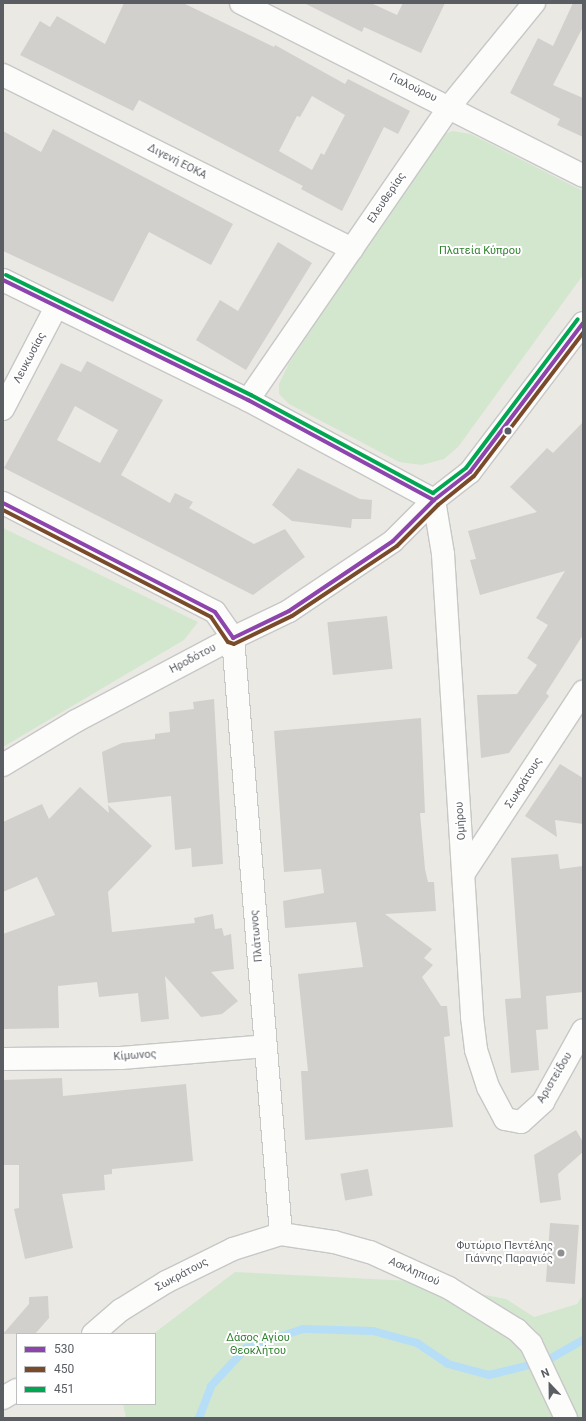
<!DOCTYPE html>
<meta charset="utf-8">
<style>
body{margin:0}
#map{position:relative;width:586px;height:1421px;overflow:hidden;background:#ebe9e4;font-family:Roboto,sans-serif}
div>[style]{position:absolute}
.green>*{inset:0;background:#d3e7cf}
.stream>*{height:8px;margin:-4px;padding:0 4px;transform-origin:4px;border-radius:4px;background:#b6def7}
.building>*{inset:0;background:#d1d0cd;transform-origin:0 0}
.roads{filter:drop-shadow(1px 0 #c7c7c7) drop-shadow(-1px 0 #c7c7c7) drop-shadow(0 1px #c7c7c7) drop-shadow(0 -1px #c7c7c7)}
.minor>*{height:22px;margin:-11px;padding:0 11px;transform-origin:11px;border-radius:11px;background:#fcfcfb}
.tertiary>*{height:22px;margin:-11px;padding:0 11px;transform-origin:11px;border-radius:11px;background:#fcfcfb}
.bus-1>*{height:4px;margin:-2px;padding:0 2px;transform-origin:2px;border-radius:2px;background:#8e44ad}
.bus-2>*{height:4px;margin:-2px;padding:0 2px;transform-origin:2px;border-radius:2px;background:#7a4b2a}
.bus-3>*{height:4px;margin:-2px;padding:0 2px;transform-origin:2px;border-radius:2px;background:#00a651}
.dots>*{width:11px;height:11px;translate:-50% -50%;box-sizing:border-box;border:2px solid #fff;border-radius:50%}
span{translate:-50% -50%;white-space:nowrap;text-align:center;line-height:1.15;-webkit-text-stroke:4px #fff;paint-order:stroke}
.street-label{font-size:11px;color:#5a5e63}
.park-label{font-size:11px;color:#318330}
.poi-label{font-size:11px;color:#5a5e63}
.right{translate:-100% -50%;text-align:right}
.frame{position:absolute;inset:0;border:4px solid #5a5e63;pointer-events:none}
.legend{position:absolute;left:16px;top:1333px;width:140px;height:72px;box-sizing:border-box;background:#fff;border:1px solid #bdbfc1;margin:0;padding:5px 7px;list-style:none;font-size:12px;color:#5a5e63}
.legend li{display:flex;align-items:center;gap:8px;height:20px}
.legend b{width:20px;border:1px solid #bdbfc1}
.north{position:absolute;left:530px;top:1365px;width:40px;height:40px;-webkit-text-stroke:3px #fff;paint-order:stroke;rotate:338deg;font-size:11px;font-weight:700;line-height:16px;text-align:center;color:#5a5e63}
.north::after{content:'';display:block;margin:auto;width:14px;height:18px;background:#5a5e63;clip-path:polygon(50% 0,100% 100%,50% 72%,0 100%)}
</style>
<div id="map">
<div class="green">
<div style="clip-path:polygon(452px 131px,471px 134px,583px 191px,583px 275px,458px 447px,444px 459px,422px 465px,399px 462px,289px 404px,279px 394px,279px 384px,289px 363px,431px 148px,443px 135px)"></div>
<div style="clip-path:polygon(3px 528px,198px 622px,184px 640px,3px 747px)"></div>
<div style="clip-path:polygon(235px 1272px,412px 1281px,506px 1299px,534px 1317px,577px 1304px,583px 1295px,583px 1418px,126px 1418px,123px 1404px,155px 1404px,153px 1334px)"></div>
</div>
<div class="stream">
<div style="left:199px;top:1418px;width:34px;rotate:-69deg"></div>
<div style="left:211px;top:1386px;width:52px;rotate:-47.4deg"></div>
<div style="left:246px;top:1348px;width:60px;rotate:-18.4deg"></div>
<div style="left:303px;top:1329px;width:70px;rotate:1.6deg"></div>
<div style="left:373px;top:1331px;width:46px;rotate:15.3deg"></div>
<div style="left:417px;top:1343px;width:37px;rotate:34deg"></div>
<div style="left:448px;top:1364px;width:42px;rotate:15deg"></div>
<div style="left:489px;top:1375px;width:59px;rotate:-13.8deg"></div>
<div style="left:546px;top:1361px;width:43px;rotate:-29.6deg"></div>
</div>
<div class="building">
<div style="clip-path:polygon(evenodd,124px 3px,183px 3px,274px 47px,275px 45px,345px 84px,348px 79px,410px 111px,398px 134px,384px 127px,342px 211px,301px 189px,303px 186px,139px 100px,133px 111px,20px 55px,40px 21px,50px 27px,57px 16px,105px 44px,124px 3px,312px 96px,345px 115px,324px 155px,321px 153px,312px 170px,279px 151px,297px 116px,300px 117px,312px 96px)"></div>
<div style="clip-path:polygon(304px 3px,371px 3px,397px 15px,403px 3px,445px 3px,421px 53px,364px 27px,362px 32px)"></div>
<div style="clip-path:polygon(573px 3px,583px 3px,583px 27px,553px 85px,583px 98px,583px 137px,557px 125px,560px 119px,510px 93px,538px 38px,553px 46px)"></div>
<div style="clip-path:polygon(53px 129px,233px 224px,211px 265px,149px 232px,113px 302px,3px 251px,3px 131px,41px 152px)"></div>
<div style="clip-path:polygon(278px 242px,312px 263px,246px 370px,196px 340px,220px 300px,238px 311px)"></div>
<div style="clip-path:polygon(evenodd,87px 361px,163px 400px,121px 475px,170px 503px,175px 493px,193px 502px,189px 508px,254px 544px,285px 529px,305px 557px,253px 595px,4px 468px,61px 363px,81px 372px,87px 361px,75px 406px,118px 430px,100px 463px,57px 440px,75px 406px)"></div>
<div style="clip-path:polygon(583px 422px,583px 635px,546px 693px,549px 696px,509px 753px,481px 758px,477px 695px,517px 694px,537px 665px,527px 658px,548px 625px,536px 618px,565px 571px,480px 595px,470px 560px,476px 559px,468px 531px,537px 512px,510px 487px,547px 448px,553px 453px)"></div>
<div style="clip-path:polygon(298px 468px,360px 499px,372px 500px,371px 519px,352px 519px,351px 528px,292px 521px,272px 505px)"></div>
<div style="left:387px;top:616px;width:53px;height:60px;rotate:84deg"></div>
<div style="clip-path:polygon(214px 699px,223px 864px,192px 867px,191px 848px,175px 850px,171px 796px,108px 803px,102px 752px,122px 743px,155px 739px,155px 734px,170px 732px,169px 712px,194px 709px,193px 702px)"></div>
<div style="clip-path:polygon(421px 718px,425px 813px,420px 813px,425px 869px,428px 882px,434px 882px,436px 911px,385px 914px,432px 949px,424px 958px,433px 965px,422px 977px,441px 1006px,447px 1006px,450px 1036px,444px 1037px,453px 1127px,305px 1140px,301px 1071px,308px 1071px,298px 974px,363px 967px,356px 922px,285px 928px,283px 901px,324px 893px,321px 869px,284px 872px,274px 731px)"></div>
<div style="clip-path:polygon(560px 764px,583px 778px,583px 824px,555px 820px,557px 837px,525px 816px)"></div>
<div style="clip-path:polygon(80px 787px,109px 813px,108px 805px,152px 846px,108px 892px,112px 932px,195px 923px,194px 918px,213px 914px,215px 929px,222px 928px,224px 936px,231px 934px,234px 969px,211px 972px,238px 1001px,222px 1014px,201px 1017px,165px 976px,169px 1019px,141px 1022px,138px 993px,99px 997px,97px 982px,58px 986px,59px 1028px,3px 1029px,3px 934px,55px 915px,37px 877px,3px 892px,3px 822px,42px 804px,49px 819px)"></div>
<div style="clip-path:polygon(558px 854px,560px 869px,583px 866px,583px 992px,546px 996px,548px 1029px,536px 1030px,539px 1070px,511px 1073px,505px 999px,521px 998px,511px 858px)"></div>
<div style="clip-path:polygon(62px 1078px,63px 1096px,186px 1084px,193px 1161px,112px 1169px,112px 1174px,104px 1175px,105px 1190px,62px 1194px,73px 1248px,25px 1259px,14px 1209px,19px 1208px,19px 1165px,3px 1165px,3px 1080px)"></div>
<div style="clip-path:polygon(576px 1130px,583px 1142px,583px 1152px,558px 1174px,561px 1200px,540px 1203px,534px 1155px)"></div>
<div style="left:368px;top:1169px;width:27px;height:28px;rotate:80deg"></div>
<div style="left:550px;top:1223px;width:29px;height:59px;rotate:4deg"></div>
<div style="clip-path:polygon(48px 1296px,49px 1318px,35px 1334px,3px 1334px,29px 1304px,29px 1297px)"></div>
</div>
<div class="roads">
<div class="minor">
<div style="left:241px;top:3px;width:383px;rotate:26.8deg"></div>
<div style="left:3px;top:75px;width:390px;rotate:26.5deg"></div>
<div style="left:248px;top:400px;width:357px;rotate:-55.5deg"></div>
<div style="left:450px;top:106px;width:133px;rotate:-50.8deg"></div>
<div style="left:3px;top:409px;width:115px;rotate:-62.5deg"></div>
<div style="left:434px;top:500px;width:55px;rotate:80.5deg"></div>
<div style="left:443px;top:554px;width:464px;rotate:86.4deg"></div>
<div style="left:472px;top:1017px;width:33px;rotate:83deg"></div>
<div style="left:476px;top:1050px;width:39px;rotate:72deg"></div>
<div style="left:488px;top:1087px;width:36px;rotate:62deg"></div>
<div style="left:505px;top:1119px;width:16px;rotate:11deg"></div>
<div style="left:521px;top:1122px;width:30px;rotate:-42deg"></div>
<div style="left:543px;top:1102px;width:82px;rotate:-60.9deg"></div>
<div style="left:3px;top:765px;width:85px;rotate:-31.1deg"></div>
<div style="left:76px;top:721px;width:178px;rotate:-27.9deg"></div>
<div style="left:233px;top:638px;width:598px;rotate:85.4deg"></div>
<div style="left:464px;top:873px;width:217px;rotate:-56.7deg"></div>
<div style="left:3px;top:1059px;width:118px;rotate:-0.5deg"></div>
<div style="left:121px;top:1058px;width:145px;rotate:-4.7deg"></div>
<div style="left:93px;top:1334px;width:37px;rotate:-41deg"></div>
<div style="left:121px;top:1310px;width:53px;rotate:-31.9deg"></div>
<div style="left:166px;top:1282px;width:75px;rotate:-26.2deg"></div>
<div style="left:233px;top:1249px;width:50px;rotate:-17.4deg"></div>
<div style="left:281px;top:1234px;width:54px;rotate:8.6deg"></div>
<div style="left:334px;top:1242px;width:37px;rotate:16deg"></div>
<div style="left:370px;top:1252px;width:87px;rotate:24.5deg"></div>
<div style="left:449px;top:1288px;width:80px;rotate:31.7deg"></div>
<div style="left:517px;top:1330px;width:20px;rotate:45deg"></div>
<div style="left:531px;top:1344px;width:82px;rotate:64.7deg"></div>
<div style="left:3px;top:1398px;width:16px;rotate:-30deg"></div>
</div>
<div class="tertiary">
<div style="left:3px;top:280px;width:273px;rotate:26.1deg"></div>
<div style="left:248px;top:400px;width:211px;rotate:28.3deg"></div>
<div style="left:3px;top:503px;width:238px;rotate:27.2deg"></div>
<div style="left:215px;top:612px;width:32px;rotate:55deg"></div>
<div style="left:233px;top:638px;width:62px;rotate:-25.7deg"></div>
<div style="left:289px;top:611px;width:125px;rotate:-33.9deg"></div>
<div style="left:393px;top:541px;width:58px;rotate:-45deg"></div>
<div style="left:434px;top:500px;width:46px;rotate:-37.9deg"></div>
<div style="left:470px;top:472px;width:187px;rotate:-52.8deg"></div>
</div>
</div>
<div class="bus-1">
<div style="left:3px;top:280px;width:273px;rotate:26.1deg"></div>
<div style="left:248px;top:400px;width:211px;rotate:28.3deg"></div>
<div style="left:3px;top:503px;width:238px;rotate:27.2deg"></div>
<div style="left:215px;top:612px;width:32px;rotate:55deg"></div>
<div style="left:233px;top:638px;width:62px;rotate:-25.7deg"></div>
<div style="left:289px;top:611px;width:125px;rotate:-33.9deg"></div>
<div style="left:393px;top:541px;width:58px;rotate:-45deg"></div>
<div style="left:434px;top:500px;width:46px;rotate:-37.9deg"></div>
<div style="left:470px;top:472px;width:187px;rotate:-52.8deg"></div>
</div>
<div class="bus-2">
<div style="left:3px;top:510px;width:234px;rotate:27.2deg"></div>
<div style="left:211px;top:617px;width:30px;rotate:56deg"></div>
<div style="left:228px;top:642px;width:6px;rotate:18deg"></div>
<div style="left:234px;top:644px;width:64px;rotate:-25.8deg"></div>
<div style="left:292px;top:616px;width:126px;rotate:-33.7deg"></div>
<div style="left:397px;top:546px;width:58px;rotate:-45deg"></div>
<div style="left:438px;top:505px;width:46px;rotate:-38.9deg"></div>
<div style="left:474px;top:476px;width:180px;rotate:-52.7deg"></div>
</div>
<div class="bus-3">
<div style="left:6px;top:275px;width:273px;rotate:26.1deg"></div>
<div style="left:251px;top:395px;width:207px;rotate:28.3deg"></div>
<div style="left:433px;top:493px;width:41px;rotate:-37.1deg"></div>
<div style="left:466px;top:468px;width:186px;rotate:-53.1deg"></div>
</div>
<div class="dots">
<div style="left:508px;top:431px;background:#5a5e63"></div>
<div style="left:561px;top:1253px;background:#8d8f90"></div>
</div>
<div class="street-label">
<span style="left:413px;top:88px;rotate:26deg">Γιαλούρου</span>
<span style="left:177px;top:162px;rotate:27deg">Διγενή ΕΟΚΑ</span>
<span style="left:387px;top:198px;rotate:-56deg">Ελευθερίας</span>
<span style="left:30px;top:358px;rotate:-62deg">Λευκωσίας</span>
<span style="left:193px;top:659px;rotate:-28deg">Ηροδότου</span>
<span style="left:524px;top:783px;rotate:-57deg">Σωκράτους</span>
<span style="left:461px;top:821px;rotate:-94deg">Ομήρου</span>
<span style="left:257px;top:936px;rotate:-95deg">Πλάτωνος</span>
<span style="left:135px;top:1056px;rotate:-4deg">Κίμωνος</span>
<span style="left:555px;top:1078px;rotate:-59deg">Αριστείδου</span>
<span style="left:414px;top:1272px;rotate:24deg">Ασκληπιού</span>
<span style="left:182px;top:1275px;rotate:-28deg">Σωκράτους</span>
</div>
<div class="park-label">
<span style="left:480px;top:251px">Πλατεία Κύπρου</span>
<span style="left:258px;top:1345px">Δάσος Αγίου<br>Θεοκλήτου</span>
</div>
<div class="poi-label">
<span class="right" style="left:553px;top:1253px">Φυτώριο Πεντέλης<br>Γιάννης Παραγιός</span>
</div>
<div class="frame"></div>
<ul class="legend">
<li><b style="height:5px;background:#8e44ad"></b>530</li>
<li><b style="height:5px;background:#7a4b2a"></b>450</li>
<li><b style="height:5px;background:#00a651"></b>451</li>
</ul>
<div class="north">N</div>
</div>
